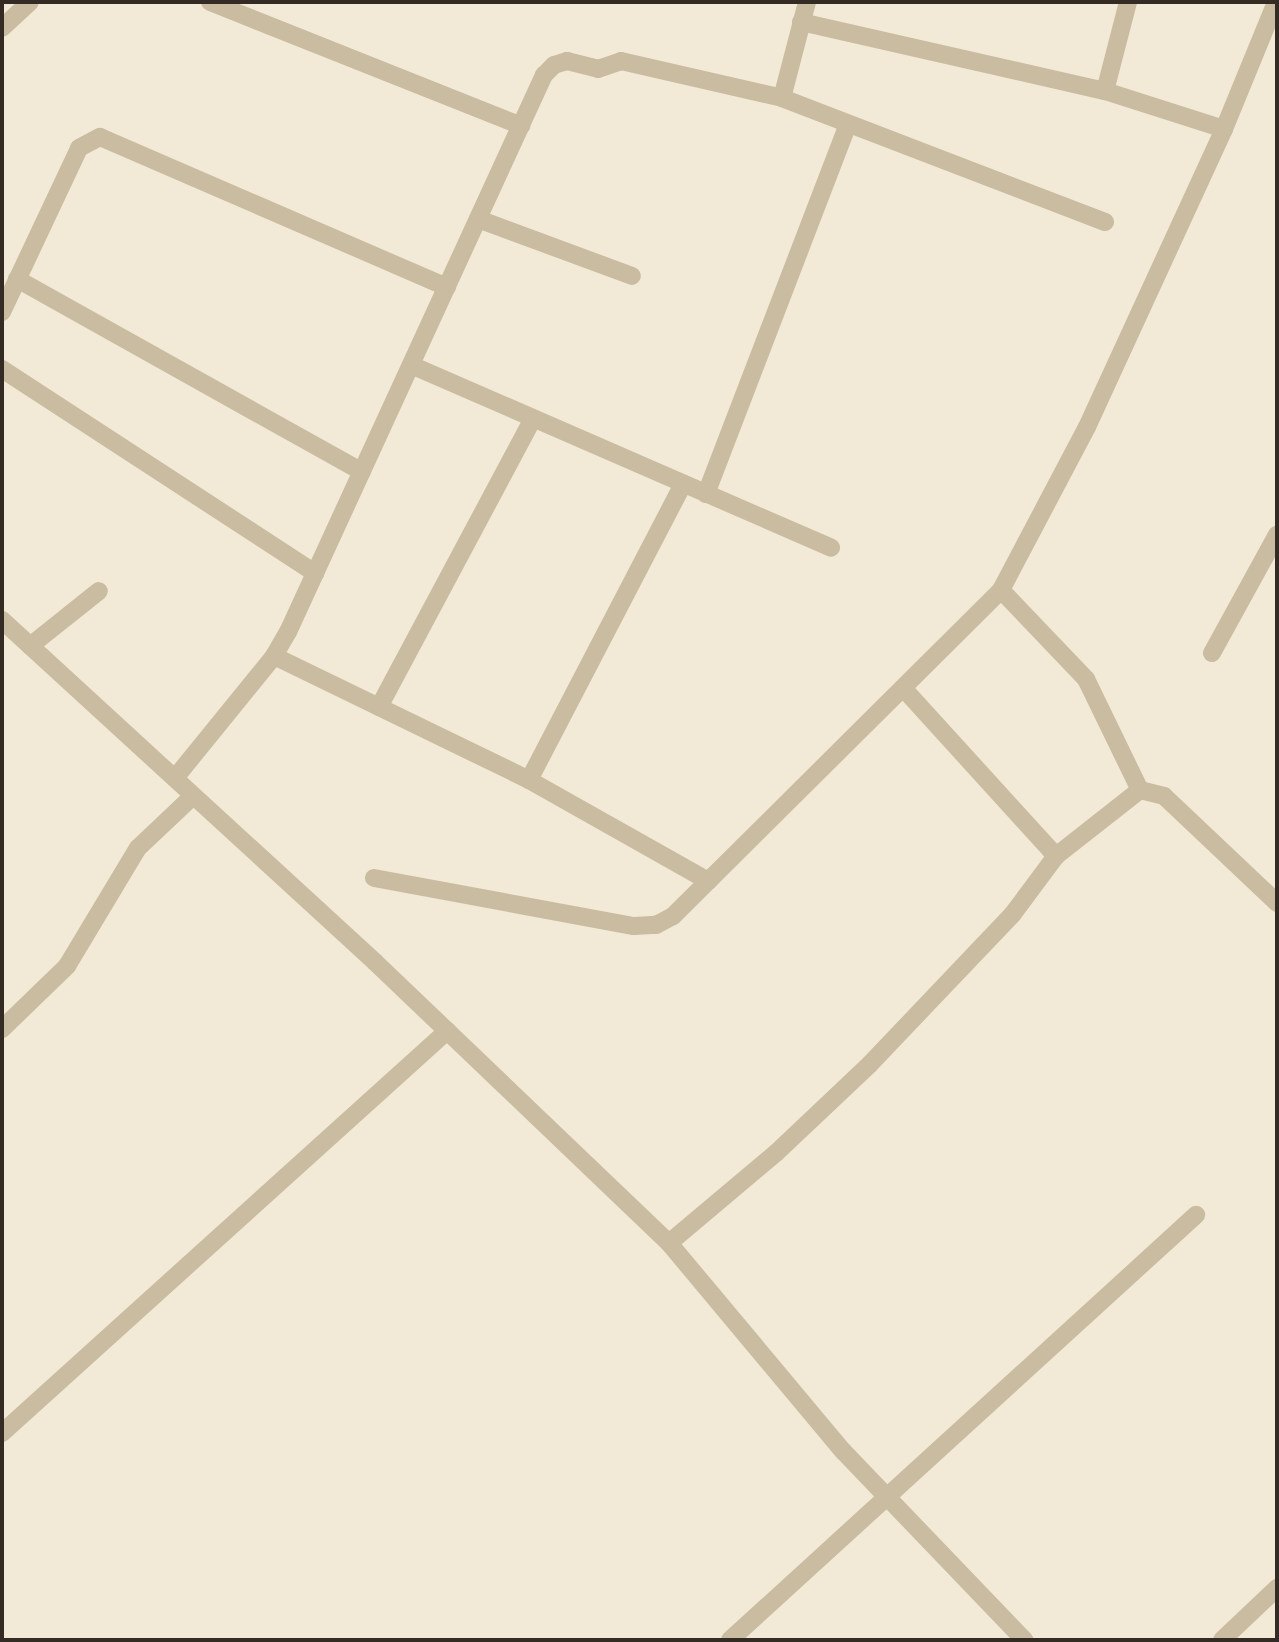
<!DOCTYPE html>
<style>
body{margin:0}
#map{position:relative;width:1279px;height:1642px;overflow:hidden;background:#f2ead6;font-family:Raleway,sans-serif}
div>[style]{position:absolute}
.minor>*{height:18px;margin:-9px;padding:0 9px;transform-origin:9px;border-radius:9px;background:#cabca1}
span{translate:-50% -50%;white-space:nowrap;text-align:center;line-height:1.15;-webkit-text-stroke:5px #faf3e2;paint-order:stroke}
.frame{position:absolute;inset:0;border:4px solid #342c24;pointer-events:none}
</style>
<div id="map">
<div class="minor">
<div style="left:210px;top:2px;width:335px;rotate:21.7deg"></div>
<div style="left:801px;top:22px;width:312px;rotate:12.8deg"></div>
<div style="left:1105px;top:91px;width:125px;rotate:17.7deg"></div>
<div style="left:2px;top:28px;width:38px;rotate:-43deg"></div>
<div style="left:1105px;top:91px;width:92px;rotate:-75.5deg"></div>
<div style="left:782px;top:98px;width:99px;rotate:-75.4deg"></div>
<div style="left:478px;top:219px;width:164px;rotate:20.3deg"></div>
<div style="left:17px;top:279px;width:395px;rotate:29.2deg"></div>
<div style="left:2px;top:312px;width:181px;rotate:-64.8deg"></div>
<div style="left:79px;top:148px;width:24px;rotate:-28deg"></div>
<div style="left:100px;top:137px;width:378px;rotate:23.4deg"></div>
<div style="left:411px;top:365px;width:458px;rotate:23.5deg"></div>
<div style="left:2px;top:369px;width:374px;rotate:33.1deg"></div>
<div style="left:706px;top:494px;width:395px;rotate:-69deg"></div>
<div style="left:1001px;top:590px;width:123px;rotate:46.3deg"></div>
<div style="left:1086px;top:679px;width:123px;rotate:64.1deg"></div>
<div style="left:2px;top:620px;width:506px;rotate:42.52deg"></div>
<div style="left:375px;top:962px;width:407px;rotate:43.7deg"></div>
<div style="left:669px;top:1243px;width:271px;rotate:50.1deg"></div>
<div style="left:843px;top:1451px;width:262px;rotate:46.2deg"></div>
<div style="left:30px;top:646px;width:88px;rotate:-38.6deg"></div>
<div style="left:1212px;top:653px;width:135px;rotate:-61.2deg"></div>
<div style="left:274px;top:656px;width:284px;rotate:25.9deg"></div>
<div style="left:529px;top:780px;width:206px;rotate:29.4deg"></div>
<div style="left:904px;top:689px;width:226px;rotate:47.7deg"></div>
<div style="left:379px;top:707px;width:327px;rotate:-61.9deg"></div>
<div style="left:175px;top:778px;width:157px;rotate:-50.9deg"></div>
<div style="left:274px;top:656px;width:28px;rotate:-60deg"></div>
<div style="left:288px;top:632px;width:613px;rotate:-65.32deg"></div>
<div style="left:544px;top:75px;width:14px;rotate:-45deg"></div>
<div style="left:554px;top:65px;width:14px;rotate:-17deg"></div>
<div style="left:567px;top:61px;width:32px;rotate:14deg"></div>
<div style="left:598px;top:69px;width:24px;rotate:-19deg"></div>
<div style="left:621px;top:61px;width:165px;rotate:12.9deg"></div>
<div style="left:782px;top:98px;width:346px;rotate:21deg"></div>
<div style="left:529px;top:780px;width:334px;rotate:-62.5deg"></div>
<div style="left:374px;top:878px;width:264px;rotate:10.5deg"></div>
<div style="left:634px;top:926px;width:22px;rotate:-3deg"></div>
<div style="left:656px;top:925px;width:19px;rotate:-28deg"></div>
<div style="left:673px;top:916px;width:462px;rotate:-44.8deg"></div>
<div style="left:1001px;top:590px;width:184px;rotate:-62.2deg"></div>
<div style="left:1087px;top:427px;width:328px;rotate:-65.3deg"></div>
<div style="left:1224px;top:129px;width:137px;rotate:-67.7deg"></div>
<div style="left:2px;top:1029px;width:91px;rotate:-44.1deg"></div>
<div style="left:67px;top:966px;width:138px;rotate:-59deg"></div>
<div style="left:138px;top:848px;width:74px;rotate:-43.4deg"></div>
<div style="left:669px;top:1243px;width:140px;rotate:-40.1deg"></div>
<div style="left:776px;top:1153px;width:129px;rotate:-43.4deg"></div>
<div style="left:870px;top:1064px;width:206px;rotate:-46.4deg"></div>
<div style="left:1012px;top:915px;width:74px;rotate:-53.3deg"></div>
<div style="left:1056px;top:856px;width:107px;rotate:-38.2deg"></div>
<div style="left:1140px;top:790px;width:25px;rotate:14deg"></div>
<div style="left:1164px;top:796px;width:156px;rotate:43.4deg"></div>
<div style="left:2px;top:1433px;width:600px;rotate:-42.09deg"></div>
<div style="left:730px;top:1640px;width:631px;rotate:-42.37deg"></div>
<div style="left:1222px;top:1640px;width:76px;rotate:-43.4deg"></div>
</div>
<div class="frame"></div>
</div>
